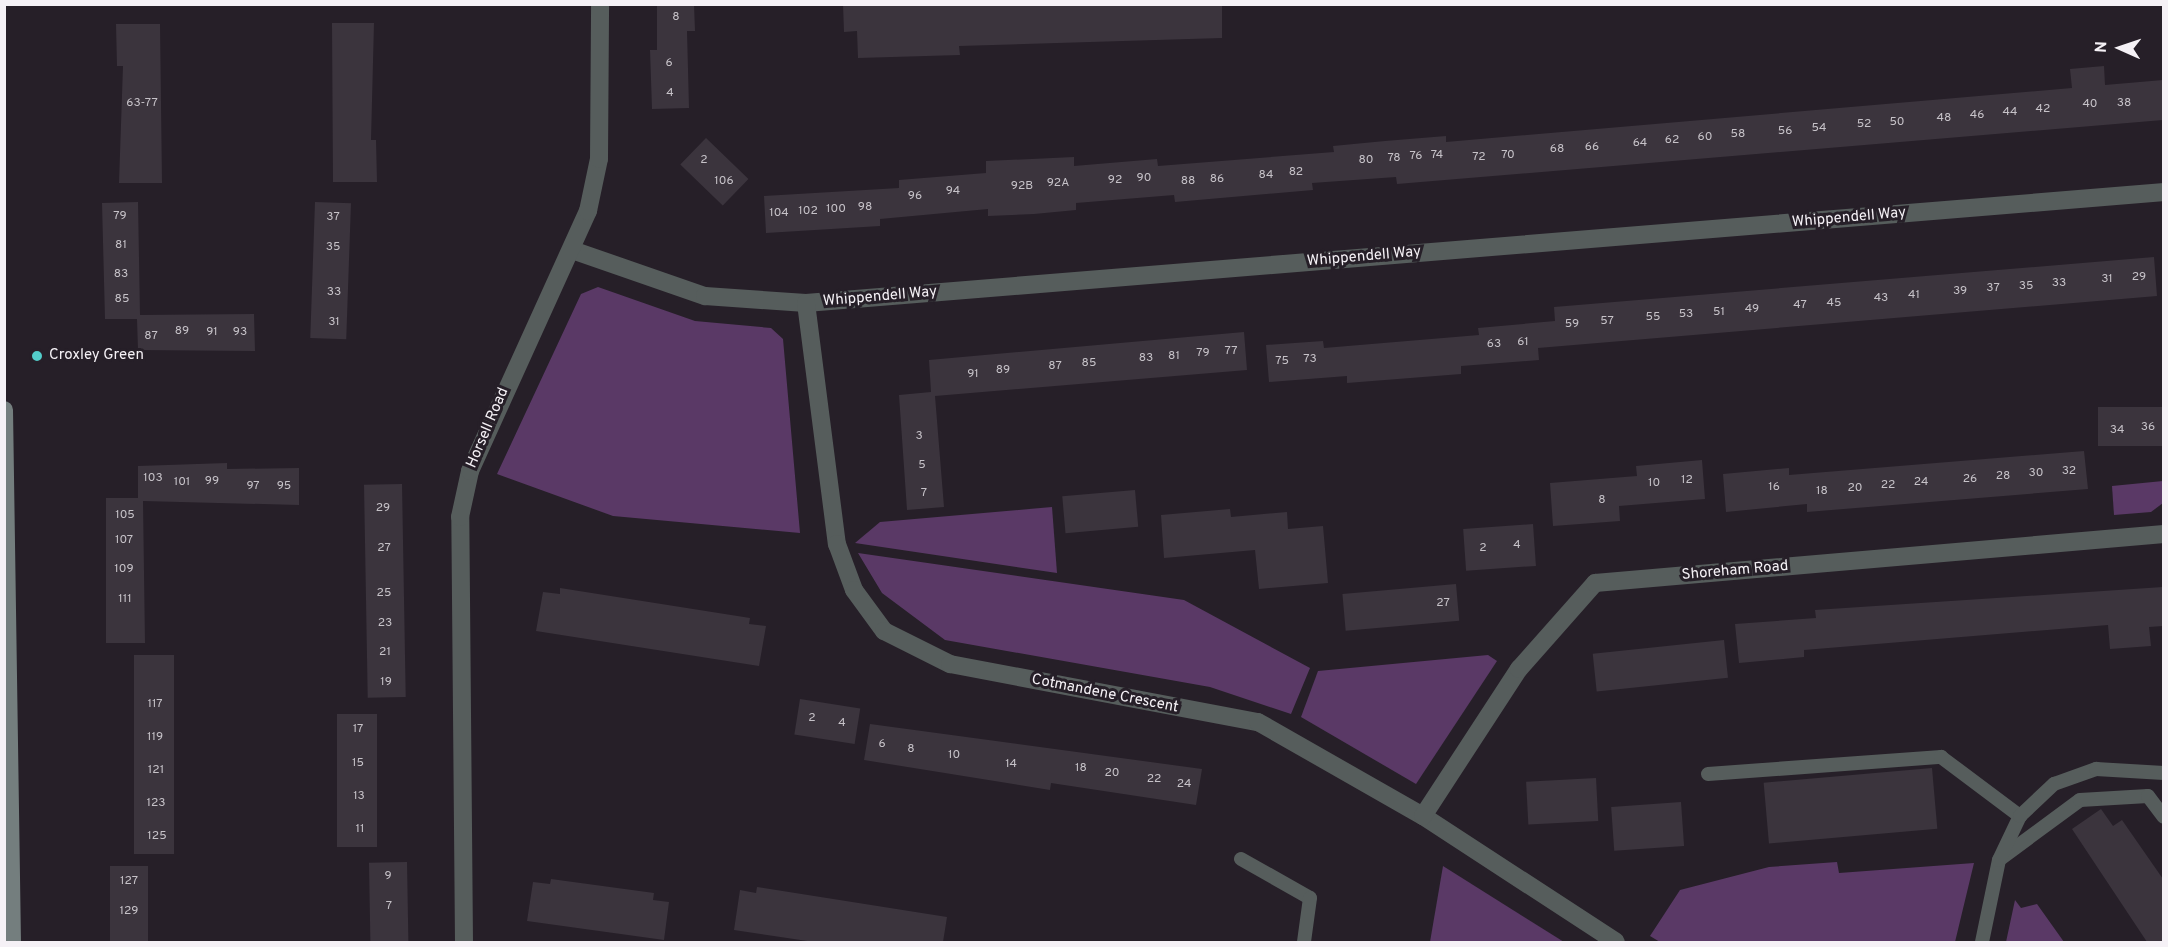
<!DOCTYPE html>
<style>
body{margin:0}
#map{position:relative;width:2168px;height:947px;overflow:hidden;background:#261f28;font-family:Overpass,sans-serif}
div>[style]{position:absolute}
.green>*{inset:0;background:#5a3966}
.building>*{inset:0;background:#3b343d;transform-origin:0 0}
.lane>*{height:14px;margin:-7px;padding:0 7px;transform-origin:7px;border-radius:7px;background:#565d5c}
.street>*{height:18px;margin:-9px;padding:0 9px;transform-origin:9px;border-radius:9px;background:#565d5c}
.secondary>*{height:18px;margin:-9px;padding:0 9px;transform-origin:9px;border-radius:9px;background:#747e7e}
.dots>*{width:16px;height:16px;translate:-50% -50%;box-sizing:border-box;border:3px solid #261f28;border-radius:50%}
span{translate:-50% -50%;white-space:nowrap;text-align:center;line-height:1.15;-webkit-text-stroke:6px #261f28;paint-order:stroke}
.number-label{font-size:12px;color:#c6c2c8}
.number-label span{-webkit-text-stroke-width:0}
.street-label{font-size:15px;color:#f5f1f6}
.poi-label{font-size:15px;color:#f5f1f6}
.left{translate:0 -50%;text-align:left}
.frame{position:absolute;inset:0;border:6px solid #f5f1f6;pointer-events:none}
.north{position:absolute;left:2090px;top:18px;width:60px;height:60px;-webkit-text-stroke:4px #261f28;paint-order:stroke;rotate:273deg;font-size:16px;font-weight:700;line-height:24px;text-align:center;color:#f5f1f6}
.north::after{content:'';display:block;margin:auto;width:21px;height:27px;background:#f5f1f6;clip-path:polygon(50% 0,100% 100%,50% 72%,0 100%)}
</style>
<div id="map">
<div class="green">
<div style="clip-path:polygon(598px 287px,695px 321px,771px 328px,783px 339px,800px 533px,613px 516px,497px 474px,581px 294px)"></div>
<div style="clip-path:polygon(2163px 481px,2163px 503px,2151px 512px,2114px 515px,2112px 486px)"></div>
<div style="clip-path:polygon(1052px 507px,1057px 573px,855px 543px,880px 522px)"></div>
<div style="clip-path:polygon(858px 553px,1184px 600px,1310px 668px,1291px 714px,1210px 687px,945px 640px,882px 593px)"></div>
<div style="clip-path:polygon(1488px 655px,1497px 661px,1416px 784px,1301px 717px,1318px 671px)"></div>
<div style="clip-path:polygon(1837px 862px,1839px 873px,1974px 863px,1955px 942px,1660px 942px,1650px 936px,1680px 890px,1769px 867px)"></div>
<div style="clip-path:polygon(1443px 866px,1564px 942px,1430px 942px)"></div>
<div style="clip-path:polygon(2015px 900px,2021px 908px,2037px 904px,2064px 942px,2006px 942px)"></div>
</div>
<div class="building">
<div style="clip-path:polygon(657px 4px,694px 4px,695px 31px,687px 31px,689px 108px,652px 109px,650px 50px,657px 50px)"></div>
<div style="clip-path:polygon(843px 4px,1222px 4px,1222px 38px,959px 46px,960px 55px,858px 58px,857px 31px,844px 32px)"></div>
<div style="clip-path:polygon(332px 23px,374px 23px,371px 140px,376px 140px,377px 182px,333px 182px)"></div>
<div style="clip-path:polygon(116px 24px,160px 24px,162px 183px,119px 183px,123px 66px,117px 66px)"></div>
<div style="clip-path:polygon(2104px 66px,2105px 85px,2163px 80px,2163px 120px,1397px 184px,1396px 177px,1312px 183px,1313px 190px,1175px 202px,1174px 195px,1076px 203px,1076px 210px,1034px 214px,988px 216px,988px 209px,880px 219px,880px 226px,766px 233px,764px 196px,899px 188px,899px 180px,986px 173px,986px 161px,1074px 157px,1074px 166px,1157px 159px,1158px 166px,1334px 152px,1333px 146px,1385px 141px,1446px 136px,1446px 142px,2072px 88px,2070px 69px)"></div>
<div style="left:706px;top:138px;width:59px;height:37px;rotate:44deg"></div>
<div style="clip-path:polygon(138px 202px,140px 315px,254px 314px,255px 351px,138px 350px,137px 319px,105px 319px,102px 203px)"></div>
<div style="left:315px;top:202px;width:36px;height:136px;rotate:2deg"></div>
<div style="clip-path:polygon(2154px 257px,2157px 296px,1538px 348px,1539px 360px,1461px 366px,1461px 374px,1347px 383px,1347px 376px,1269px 382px,1266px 345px,1323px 341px,1324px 348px,1479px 335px,1478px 328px,1555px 321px,1554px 307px)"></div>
<div style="clip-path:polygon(1244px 332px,1247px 370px,935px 396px,944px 507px,907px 510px,899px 395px,931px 392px,929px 360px)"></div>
<div style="left:2163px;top:407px;width:39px;height:65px;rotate:90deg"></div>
<div style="clip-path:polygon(2084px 451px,2088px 489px,1807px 512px,1807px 504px,1726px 512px,1723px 474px,1789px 468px,1789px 475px)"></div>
<div style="clip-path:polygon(1702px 460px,1705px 499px,1619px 506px,1620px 521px,1553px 526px,1550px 483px,1637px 476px,1636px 466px)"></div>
<div style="clip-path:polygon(227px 463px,227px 469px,299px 468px,299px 505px,143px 501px,145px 643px,106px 643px,106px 498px,138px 498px,138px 466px)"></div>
<div style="left:402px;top:484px;width:213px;height:38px;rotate:89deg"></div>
<div style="left:1135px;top:490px;width:37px;height:73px;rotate:85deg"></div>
<div style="clip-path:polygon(1230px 509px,1231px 517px,1287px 512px,1288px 529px,1323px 526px,1328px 583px,1259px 589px,1255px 550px,1164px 558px,1161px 515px)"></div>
<div style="left:1533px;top:524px;width:42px;height:70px;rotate:86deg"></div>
<div style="left:1456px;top:584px;width:37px;height:114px;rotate:85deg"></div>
<div style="clip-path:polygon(2163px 587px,2163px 626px,2149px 627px,2151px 646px,2110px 649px,2108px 625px,1804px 650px,1804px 657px,1739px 663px,1735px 624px,1816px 618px,1815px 610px)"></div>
<div style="clip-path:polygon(560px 588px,750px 618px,749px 624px,766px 626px,759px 666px,536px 631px,543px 592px,560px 594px)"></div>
<div style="left:1724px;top:640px;width:38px;height:132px;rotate:84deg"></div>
<div style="left:134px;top:655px;width:40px;height:199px"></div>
<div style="left:800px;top:699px;width:61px;height:36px;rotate:9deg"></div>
<div style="left:337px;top:714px;width:40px;height:133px"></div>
<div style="clip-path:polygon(870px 724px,1202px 769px,1196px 805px,1051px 783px,1050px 790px,864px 760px)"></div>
<div style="left:1932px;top:768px;width:61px;height:169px;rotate:85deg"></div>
<div style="left:1596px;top:778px;width:43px;height:70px;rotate:87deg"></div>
<div style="left:1681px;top:802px;width:44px;height:70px;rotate:86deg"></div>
<div style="clip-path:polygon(2101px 809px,2113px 826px,2122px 820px,2163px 879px,2163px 942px,2147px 942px,2072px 829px)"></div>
<div style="left:407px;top:862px;width:80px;height:38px;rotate:89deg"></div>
<div style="left:148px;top:866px;width:76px;height:38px;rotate:90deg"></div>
<div style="clip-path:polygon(551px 879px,654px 893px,653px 900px,669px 902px,664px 940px,527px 921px,533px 882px,550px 884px)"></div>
<div style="clip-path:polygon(757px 887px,947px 917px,943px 942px,814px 942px,734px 930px,740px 890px,756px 893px)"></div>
</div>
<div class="lane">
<div style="left:1708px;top:774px;width:234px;rotate:-4.2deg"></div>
<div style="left:1941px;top:757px;width:99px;rotate:36.8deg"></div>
<div style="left:1241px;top:859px;width:79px;rotate:29.5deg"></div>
<div style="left:1310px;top:898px;width:44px;rotate:97.8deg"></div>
<div style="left:2000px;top:859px;width:99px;rotate:-36.4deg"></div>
<div style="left:2080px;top:800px;width:68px;rotate:-3.4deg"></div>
<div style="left:2148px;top:796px;width:26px;rotate:53deg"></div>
<div style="left:1982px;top:942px;width:84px;rotate:-78.3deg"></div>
<div style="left:1999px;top:860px;width:49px;rotate:-64.5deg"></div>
<div style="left:2020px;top:816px;width:47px;rotate:-43.3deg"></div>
<div style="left:2054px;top:784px;width:45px;rotate:-19.7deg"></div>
<div style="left:2096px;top:769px;width:68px;rotate:3.4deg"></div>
</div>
<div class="street">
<div style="left:572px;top:250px;width:141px;rotate:19.1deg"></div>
<div style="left:705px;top:296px;width:101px;rotate:4deg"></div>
<div style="left:806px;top:303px;width:1363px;rotate:-4.67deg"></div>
<div style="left:806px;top:303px;width:243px;rotate:82.7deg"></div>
<div style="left:837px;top:544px;width:49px;rotate:69.7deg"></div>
<div style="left:854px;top:590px;width:51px;rotate:53.8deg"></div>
<div style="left:884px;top:631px;width:74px;rotate:26.6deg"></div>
<div style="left:950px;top:664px;width:313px;rotate:10.7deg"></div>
<div style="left:1258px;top:722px;width:190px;rotate:29.7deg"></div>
<div style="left:1423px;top:816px;width:230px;rotate:33.1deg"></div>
<div style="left:1423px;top:816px;width:176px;rotate:-56.9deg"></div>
<div style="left:1519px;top:669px;width:115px;rotate:-48.5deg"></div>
<div style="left:1595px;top:583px;width:571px;rotate:-4.92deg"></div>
<div style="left:464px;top:942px;width:425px;rotate:-90.5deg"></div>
<div style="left:460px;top:517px;width:47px;rotate:-77.7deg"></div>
<div style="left:470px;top:471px;width:286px;rotate:-65.6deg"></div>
<div style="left:588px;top:211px;width:53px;rotate:-78.1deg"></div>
<div style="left:599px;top:159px;width:155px;rotate:-89.6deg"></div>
</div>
<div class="secondary">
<div style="left:4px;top:410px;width:532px;rotate:89.14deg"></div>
</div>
<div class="dots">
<div style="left:37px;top:356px;background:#53cdca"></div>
</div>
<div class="number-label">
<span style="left:676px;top:18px">8</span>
<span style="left:669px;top:64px">6</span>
<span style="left:670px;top:94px">4</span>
<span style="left:142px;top:104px">63-77</span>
<span style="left:2124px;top:104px">38</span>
<span style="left:2090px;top:105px">40</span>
<span style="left:2043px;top:110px">42</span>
<span style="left:2010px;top:113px">44</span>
<span style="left:1977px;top:116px">46</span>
<span style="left:1944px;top:119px">48</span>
<span style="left:1897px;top:123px">50</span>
<span style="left:1864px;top:125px">52</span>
<span style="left:1819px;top:129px">54</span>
<span style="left:1785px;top:132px">56</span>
<span style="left:1738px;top:135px">58</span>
<span style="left:1705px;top:138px">60</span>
<span style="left:1672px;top:141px">62</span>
<span style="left:1640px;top:144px">64</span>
<span style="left:1592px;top:148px">66</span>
<span style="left:1557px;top:150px">68</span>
<span style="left:1437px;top:156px">74</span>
<span style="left:1508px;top:156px">70</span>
<span style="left:1416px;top:157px">76</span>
<span style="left:1479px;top:158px">72</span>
<span style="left:1394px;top:159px">78</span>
<span style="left:704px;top:161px">2</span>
<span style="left:1366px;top:161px">80</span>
<span style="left:1296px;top:173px">82</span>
<span style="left:1266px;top:176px">84</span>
<span style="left:1144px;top:179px">90</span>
<span style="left:1217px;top:180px">86</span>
<span style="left:1115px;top:181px">92</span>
<span style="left:724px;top:182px">106</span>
<span style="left:1188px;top:182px">88</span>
<span style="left:1058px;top:184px">92A</span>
<span style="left:1022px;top:187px">92B</span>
<span style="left:953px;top:192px">94</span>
<span style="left:915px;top:197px">96</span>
<span style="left:865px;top:208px">98</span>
<span style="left:836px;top:210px">100</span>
<span style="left:808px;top:212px">102</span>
<span style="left:779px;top:214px">104</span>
<span style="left:120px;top:217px">79</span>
<span style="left:333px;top:218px">37</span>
<span style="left:121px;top:246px">81</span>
<span style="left:333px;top:248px">35</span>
<span style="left:121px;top:275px">83</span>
<span style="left:2139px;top:278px">29</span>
<span style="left:2107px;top:280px">31</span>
<span style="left:2059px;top:284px">33</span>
<span style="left:2026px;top:287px">35</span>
<span style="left:1993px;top:289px">37</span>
<span style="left:1960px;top:292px">39</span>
<span style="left:334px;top:293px">33</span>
<span style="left:1914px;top:296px">41</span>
<span style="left:1881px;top:299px">43</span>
<span style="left:122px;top:300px">85</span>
<span style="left:1834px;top:304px">45</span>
<span style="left:1800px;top:306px">47</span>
<span style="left:1752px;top:310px">49</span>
<span style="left:1719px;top:313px">51</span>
<span style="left:1686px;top:315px">53</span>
<span style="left:1653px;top:318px">55</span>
<span style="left:1607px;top:322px">57</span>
<span style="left:334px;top:323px">31</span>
<span style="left:1572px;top:325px">59</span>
<span style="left:182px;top:332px">89</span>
<span style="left:212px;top:333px">91</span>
<span style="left:240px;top:333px">93</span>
<span style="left:151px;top:337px">87</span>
<span style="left:1523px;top:343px">61</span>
<span style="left:1494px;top:345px">63</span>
<span style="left:1231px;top:352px">77</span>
<span style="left:1203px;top:354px">79</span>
<span style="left:1174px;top:357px">81</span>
<span style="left:1146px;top:359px">83</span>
<span style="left:1310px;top:360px">73</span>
<span style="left:1282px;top:362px">75</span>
<span style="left:1089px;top:364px">85</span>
<span style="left:1055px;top:367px">87</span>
<span style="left:1003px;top:371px">89</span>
<span style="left:973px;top:375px">91</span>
<span style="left:2148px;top:428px">36</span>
<span style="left:2117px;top:431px">34</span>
<span style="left:919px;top:437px">3</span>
<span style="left:922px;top:466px">5</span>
<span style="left:2069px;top:472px">32</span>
<span style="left:2036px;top:474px">30</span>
<span style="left:2003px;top:477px">28</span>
<span style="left:153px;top:479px">103</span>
<span style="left:1970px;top:480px">26</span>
<span style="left:1687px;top:481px">12</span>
<span style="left:212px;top:482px">99</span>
<span style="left:182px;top:483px">101</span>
<span style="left:1921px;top:483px">24</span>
<span style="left:1654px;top:484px">10</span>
<span style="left:1888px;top:486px">22</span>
<span style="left:253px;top:487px">97</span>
<span style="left:284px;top:487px">95</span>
<span style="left:1774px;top:488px">16</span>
<span style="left:1855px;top:489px">20</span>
<span style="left:1822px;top:492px">18</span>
<span style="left:924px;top:494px">7</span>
<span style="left:1602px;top:501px">8</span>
<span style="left:383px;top:509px">29</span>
<span style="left:125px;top:516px">105</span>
<span style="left:124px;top:541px">107</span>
<span style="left:1517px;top:546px">4</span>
<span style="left:384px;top:549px">27</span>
<span style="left:1483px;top:549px">2</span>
<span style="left:124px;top:570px">109</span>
<span style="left:384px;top:594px">25</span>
<span style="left:125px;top:600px">111</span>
<span style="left:1443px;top:604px">27</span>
<span style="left:385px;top:624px">23</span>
<span style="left:385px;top:653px">21</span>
<span style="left:386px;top:683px">19</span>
<span style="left:155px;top:705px">117</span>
<span style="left:812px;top:719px">2</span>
<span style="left:842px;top:724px">4</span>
<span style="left:358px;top:730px">17</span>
<span style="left:155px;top:738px">119</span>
<span style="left:882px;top:745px">6</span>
<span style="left:911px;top:750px">8</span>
<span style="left:954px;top:756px">10</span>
<span style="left:358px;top:764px">15</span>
<span style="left:1011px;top:765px">14</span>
<span style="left:1081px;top:769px">18</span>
<span style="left:156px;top:771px">121</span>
<span style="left:1112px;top:774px">20</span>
<span style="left:1154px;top:780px">22</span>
<span style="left:1184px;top:785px">24</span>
<span style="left:359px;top:797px">13</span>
<span style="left:156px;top:804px">123</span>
<span style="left:360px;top:830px">11</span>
<span style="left:157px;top:837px">125</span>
<span style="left:388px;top:877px">9</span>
<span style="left:129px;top:882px">127</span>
<span style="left:389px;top:907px">7</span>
<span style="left:129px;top:912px">129</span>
</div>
<div class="street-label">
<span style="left:1849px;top:218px;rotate:-5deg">Whippendell Way</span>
<span style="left:1364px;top:257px;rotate:-5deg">Whippendell Way</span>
<span style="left:880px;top:297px;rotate:-5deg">Whippendell Way</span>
<span style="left:488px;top:428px;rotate:-67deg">Horsell Road</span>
<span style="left:1735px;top:571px;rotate:-5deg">Shoreham Road</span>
<span style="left:1105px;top:694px;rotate:11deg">Cotmandene Crescent</span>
</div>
<div class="poi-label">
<span class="left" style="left:49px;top:356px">Croxley Green</span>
</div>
<div class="frame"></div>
<div class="north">N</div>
</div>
